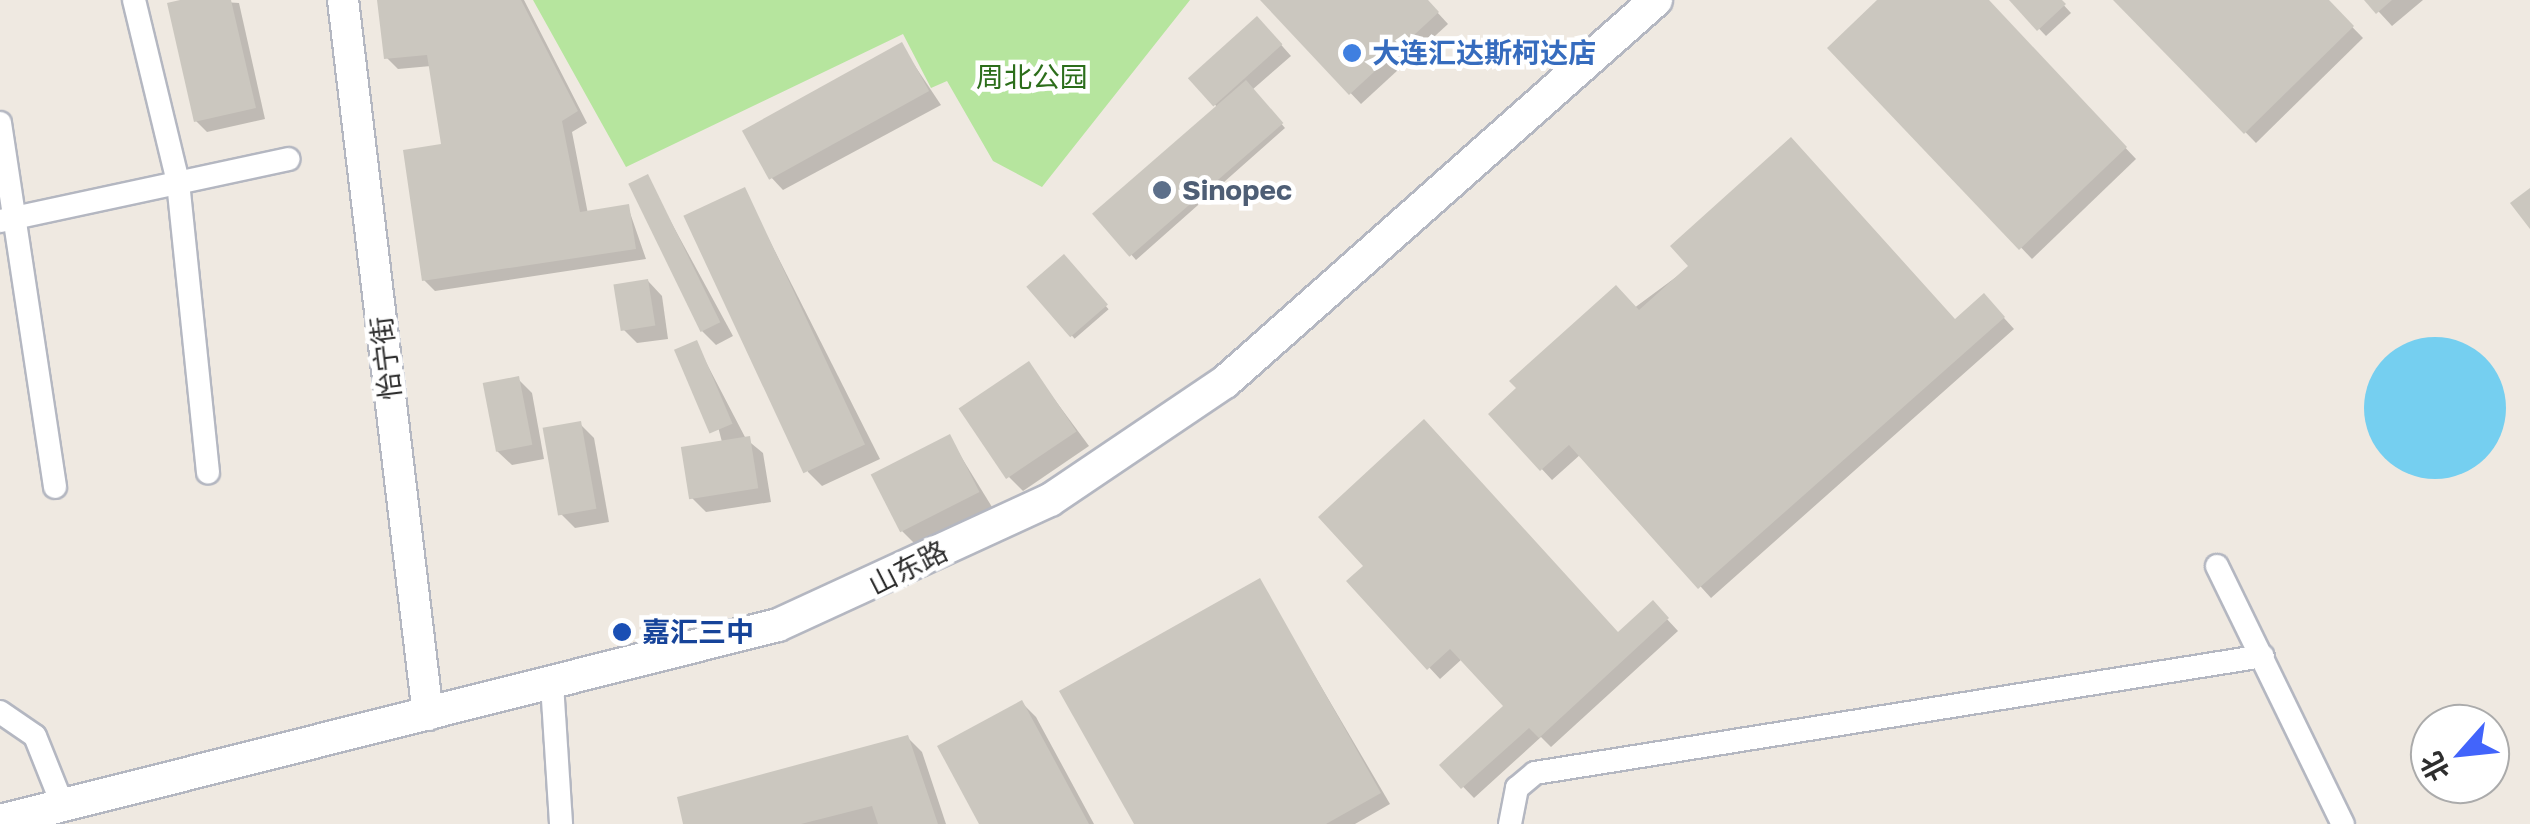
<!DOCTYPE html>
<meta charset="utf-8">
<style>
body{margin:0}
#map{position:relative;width:2530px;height:824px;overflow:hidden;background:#efe9e1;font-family:"Golos Text","Noto Sans SC",sans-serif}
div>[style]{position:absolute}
.green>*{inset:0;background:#b6e59e}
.water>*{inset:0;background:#75cff0}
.round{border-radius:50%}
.shadow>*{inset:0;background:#0003;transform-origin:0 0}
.building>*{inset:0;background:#cbc7bf;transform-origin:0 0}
.roads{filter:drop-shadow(2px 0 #b4b7c1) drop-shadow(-2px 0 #b4b7c1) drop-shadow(0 2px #b4b7c1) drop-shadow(0 -2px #b4b7c1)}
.minor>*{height:22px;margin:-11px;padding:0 11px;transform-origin:11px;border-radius:11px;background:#fff}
.tertiary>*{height:30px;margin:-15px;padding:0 15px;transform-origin:15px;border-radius:15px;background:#fff}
.secondary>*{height:32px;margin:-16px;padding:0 16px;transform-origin:16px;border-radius:16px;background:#fff}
.dots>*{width:28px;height:28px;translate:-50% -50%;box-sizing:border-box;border:5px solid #fff;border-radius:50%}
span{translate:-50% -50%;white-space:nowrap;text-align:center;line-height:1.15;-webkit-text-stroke:9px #fff;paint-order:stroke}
.shop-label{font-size:28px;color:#366cbe;font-weight:700}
.left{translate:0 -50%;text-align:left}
.park-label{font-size:28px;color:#2c6e1b}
.service-label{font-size:28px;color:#4e5e75;font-weight:700}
.street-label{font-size:28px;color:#2e2e2e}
.transit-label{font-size:28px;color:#164399;font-weight:700}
.north{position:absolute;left:2410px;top:704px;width:100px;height:100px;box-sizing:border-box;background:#fff;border:2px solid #ababab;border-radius:50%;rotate:243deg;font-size:28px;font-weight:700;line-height:40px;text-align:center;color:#2e2e2e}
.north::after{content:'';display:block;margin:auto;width:35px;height:45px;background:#4264fb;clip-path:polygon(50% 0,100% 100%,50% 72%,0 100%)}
</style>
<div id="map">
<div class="green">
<div style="clip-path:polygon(533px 0,1190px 0,1042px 187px,993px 161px,947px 81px,931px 88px,903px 34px,626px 167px)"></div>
</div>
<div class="water">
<div class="round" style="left:2364px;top:337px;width:142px;height:142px"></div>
</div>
<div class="shadow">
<div style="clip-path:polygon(192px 0,239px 3px,265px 119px,207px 132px,196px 121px)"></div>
<div style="clip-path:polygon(379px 0,524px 0,587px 123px,572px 132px,588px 214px,628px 207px,646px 259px,435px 291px,424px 280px,444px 146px,431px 66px,398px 69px,387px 58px)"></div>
<div style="clip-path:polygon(1263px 0,1426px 0,1448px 24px,1361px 104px)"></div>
<div style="clip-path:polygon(1881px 0,1986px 0,2136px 159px,2032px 259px,1831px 48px)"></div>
<div style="clip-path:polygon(2012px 0,2059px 0,2071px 13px,2046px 36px)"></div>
<div style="clip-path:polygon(2117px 0,2326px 0,2363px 38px,2256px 143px)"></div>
<div style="clip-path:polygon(2368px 0,2423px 0,2392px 26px)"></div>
<div style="clip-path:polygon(1268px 30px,1291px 56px,1252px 90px,1285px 128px,1136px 260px,1097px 215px,1218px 108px,1191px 78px)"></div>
<div style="clip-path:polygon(901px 45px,941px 105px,783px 190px,769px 175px)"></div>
<div style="clip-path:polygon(647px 178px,733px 336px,716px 345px,702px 331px)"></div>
<div style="clip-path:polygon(744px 190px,880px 459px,822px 486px,808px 472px)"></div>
<div style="left:1064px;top:258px;width:68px;height:45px;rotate:49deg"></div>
<div style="clip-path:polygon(1691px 266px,1956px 322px,1995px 308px,2014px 329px,1711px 598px,1581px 454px,1552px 480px,1491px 414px)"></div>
<div style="clip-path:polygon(648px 281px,662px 296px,668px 339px,637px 343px,623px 329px)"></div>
<div style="clip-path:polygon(696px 343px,746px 439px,763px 453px,771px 502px,706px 512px,692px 498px,722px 442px)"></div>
<div style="clip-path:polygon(1029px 365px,1089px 446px,1023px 491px,1009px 477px)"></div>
<div style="clip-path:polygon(518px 379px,532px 393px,544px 459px,512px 465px,497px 451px)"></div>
<div style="clip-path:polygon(580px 424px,594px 438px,609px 522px,575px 528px,561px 514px)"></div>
<div style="clip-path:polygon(949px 437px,992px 507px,916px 545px,902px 531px)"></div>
<div style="clip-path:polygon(1259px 581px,1390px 804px,1355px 824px,1137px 824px)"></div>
<div style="clip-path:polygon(1349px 581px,1618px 635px,1653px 604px,1678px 631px,1551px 747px,1541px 737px,1474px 798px,1442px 765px,1506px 706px,1462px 659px,1440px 679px)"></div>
<div style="clip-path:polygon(1022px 703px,1036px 717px,1094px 824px,982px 824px)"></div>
<div style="clip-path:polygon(908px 738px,922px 752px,946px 824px,686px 824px)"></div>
</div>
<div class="building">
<div style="clip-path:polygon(180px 0,231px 0,256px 108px,194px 122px,167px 3px)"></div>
<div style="clip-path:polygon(377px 0,521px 0,578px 111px,562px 121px,580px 212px,629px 204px,636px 249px,422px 281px,403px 150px,441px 144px,427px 55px,384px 59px)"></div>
<div style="clip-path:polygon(1260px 0,1428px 0,1439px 12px,1349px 95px)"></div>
<div style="clip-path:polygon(1877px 0,1989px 0,2127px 147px,2019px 250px,1827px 48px)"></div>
<div style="clip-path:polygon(2009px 0,2062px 0,2066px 4px,2037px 31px)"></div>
<div style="clip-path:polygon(2113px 0,2329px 0,2354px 26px,2244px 134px)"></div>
<div style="clip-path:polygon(2364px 0,2392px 0,2376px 14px)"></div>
<div style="left:1257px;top:16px;width:38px;height:93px;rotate:48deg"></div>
<div style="left:902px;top:42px;width:56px;height:183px;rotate:61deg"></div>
<div style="left:1246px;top:80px;width:57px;height:204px;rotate:49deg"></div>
<div style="clip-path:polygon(1791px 137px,1955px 319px,1984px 293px,2005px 317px,1698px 589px,1569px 445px,1540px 471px,1488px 414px,1516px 388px,1509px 381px,1616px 285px,1639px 310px,1688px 266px,1670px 246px)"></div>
<div style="left:648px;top:174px;width:165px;height:22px;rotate:64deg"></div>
<div style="left:745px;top:187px;width:284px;height:68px;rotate:65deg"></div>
<div style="clip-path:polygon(2530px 188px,2530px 229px,2510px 203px)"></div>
<div style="left:1064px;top:254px;width:67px;height:50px;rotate:49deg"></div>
<div style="left:648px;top:279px;width:47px;height:35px;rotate:81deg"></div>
<div style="left:697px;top:340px;width:91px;height:25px;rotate:67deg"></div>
<div style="left:1029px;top:361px;width:85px;height:85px;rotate:56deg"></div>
<div style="left:519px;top:376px;width:70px;height:37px;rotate:79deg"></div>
<div style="clip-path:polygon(1424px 419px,1618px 632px,1653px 600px,1669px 618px,1539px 738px,1529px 728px,1461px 789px,1439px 765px,1503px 706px,1450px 649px,1427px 670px,1346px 581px,1363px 566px,1318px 517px)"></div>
<div style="left:581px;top:421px;width:89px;height:39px;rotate:80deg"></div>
<div style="left:950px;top:434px;width:65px;height:89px;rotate:63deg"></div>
<div style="left:750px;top:436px;width:53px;height:70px;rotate:81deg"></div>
<div style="clip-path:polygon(1260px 578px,1381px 793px,1326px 824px,1134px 824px,1059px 691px)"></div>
<div style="clip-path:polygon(1022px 700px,1089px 824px,979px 824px,937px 746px)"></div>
<div style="clip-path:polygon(908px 735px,938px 824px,878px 824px,872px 806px,801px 824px,683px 824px,677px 797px)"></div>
</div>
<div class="roads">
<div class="minor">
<div style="left:134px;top:0;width:187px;rotate:76.4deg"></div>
<div style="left:178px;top:182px;width:292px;rotate:84.1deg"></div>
<div style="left:0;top:123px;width:368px;rotate:81.4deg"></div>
<div style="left:0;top:221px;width:295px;rotate:-12.1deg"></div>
<div style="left:2217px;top:566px;width:287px;rotate:64deg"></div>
<div style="left:552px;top:684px;width:140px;rotate:86.3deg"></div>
<div style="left:0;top:712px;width:42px;rotate:34.4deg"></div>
<div style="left:35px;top:736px;width:75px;rotate:68.2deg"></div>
<div style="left:1510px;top:824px;width:37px;rotate:-79deg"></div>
<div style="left:1517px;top:788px;width:23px;rotate:-40deg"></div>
<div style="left:1535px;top:773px;width:737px;rotate:-9.13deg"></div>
</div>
<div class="tertiary">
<div style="left:343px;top:0;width:720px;rotate:83.22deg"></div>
</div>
<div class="secondary">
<div style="left:0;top:821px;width:802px;rotate:-14.14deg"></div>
<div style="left:778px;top:625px;width:299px;rotate:-24.7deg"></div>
<div style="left:1050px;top:500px;width:211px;rotate:-34deg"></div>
<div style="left:1225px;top:382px;width:576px;rotate:-41.55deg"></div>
</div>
</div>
<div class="dots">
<div style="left:1352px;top:53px;background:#3f7fe0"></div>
<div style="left:1162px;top:190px;background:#5c6f8a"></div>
<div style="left:622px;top:632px;background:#1a4fb4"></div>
</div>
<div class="shop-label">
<span class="left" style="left:1372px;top:53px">大连汇达斯柯达店</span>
</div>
<div class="park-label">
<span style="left:1032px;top:77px">周北公园</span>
</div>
<div class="service-label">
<span class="left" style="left:1182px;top:190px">Sinopec</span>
</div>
<div class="street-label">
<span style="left:386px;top:358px;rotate:-97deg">怡宁街</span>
<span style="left:908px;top:568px;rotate:-27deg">山东路</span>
</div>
<div class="transit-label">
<span class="left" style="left:642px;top:632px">嘉汇三中</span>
</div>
<div class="north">北</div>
</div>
